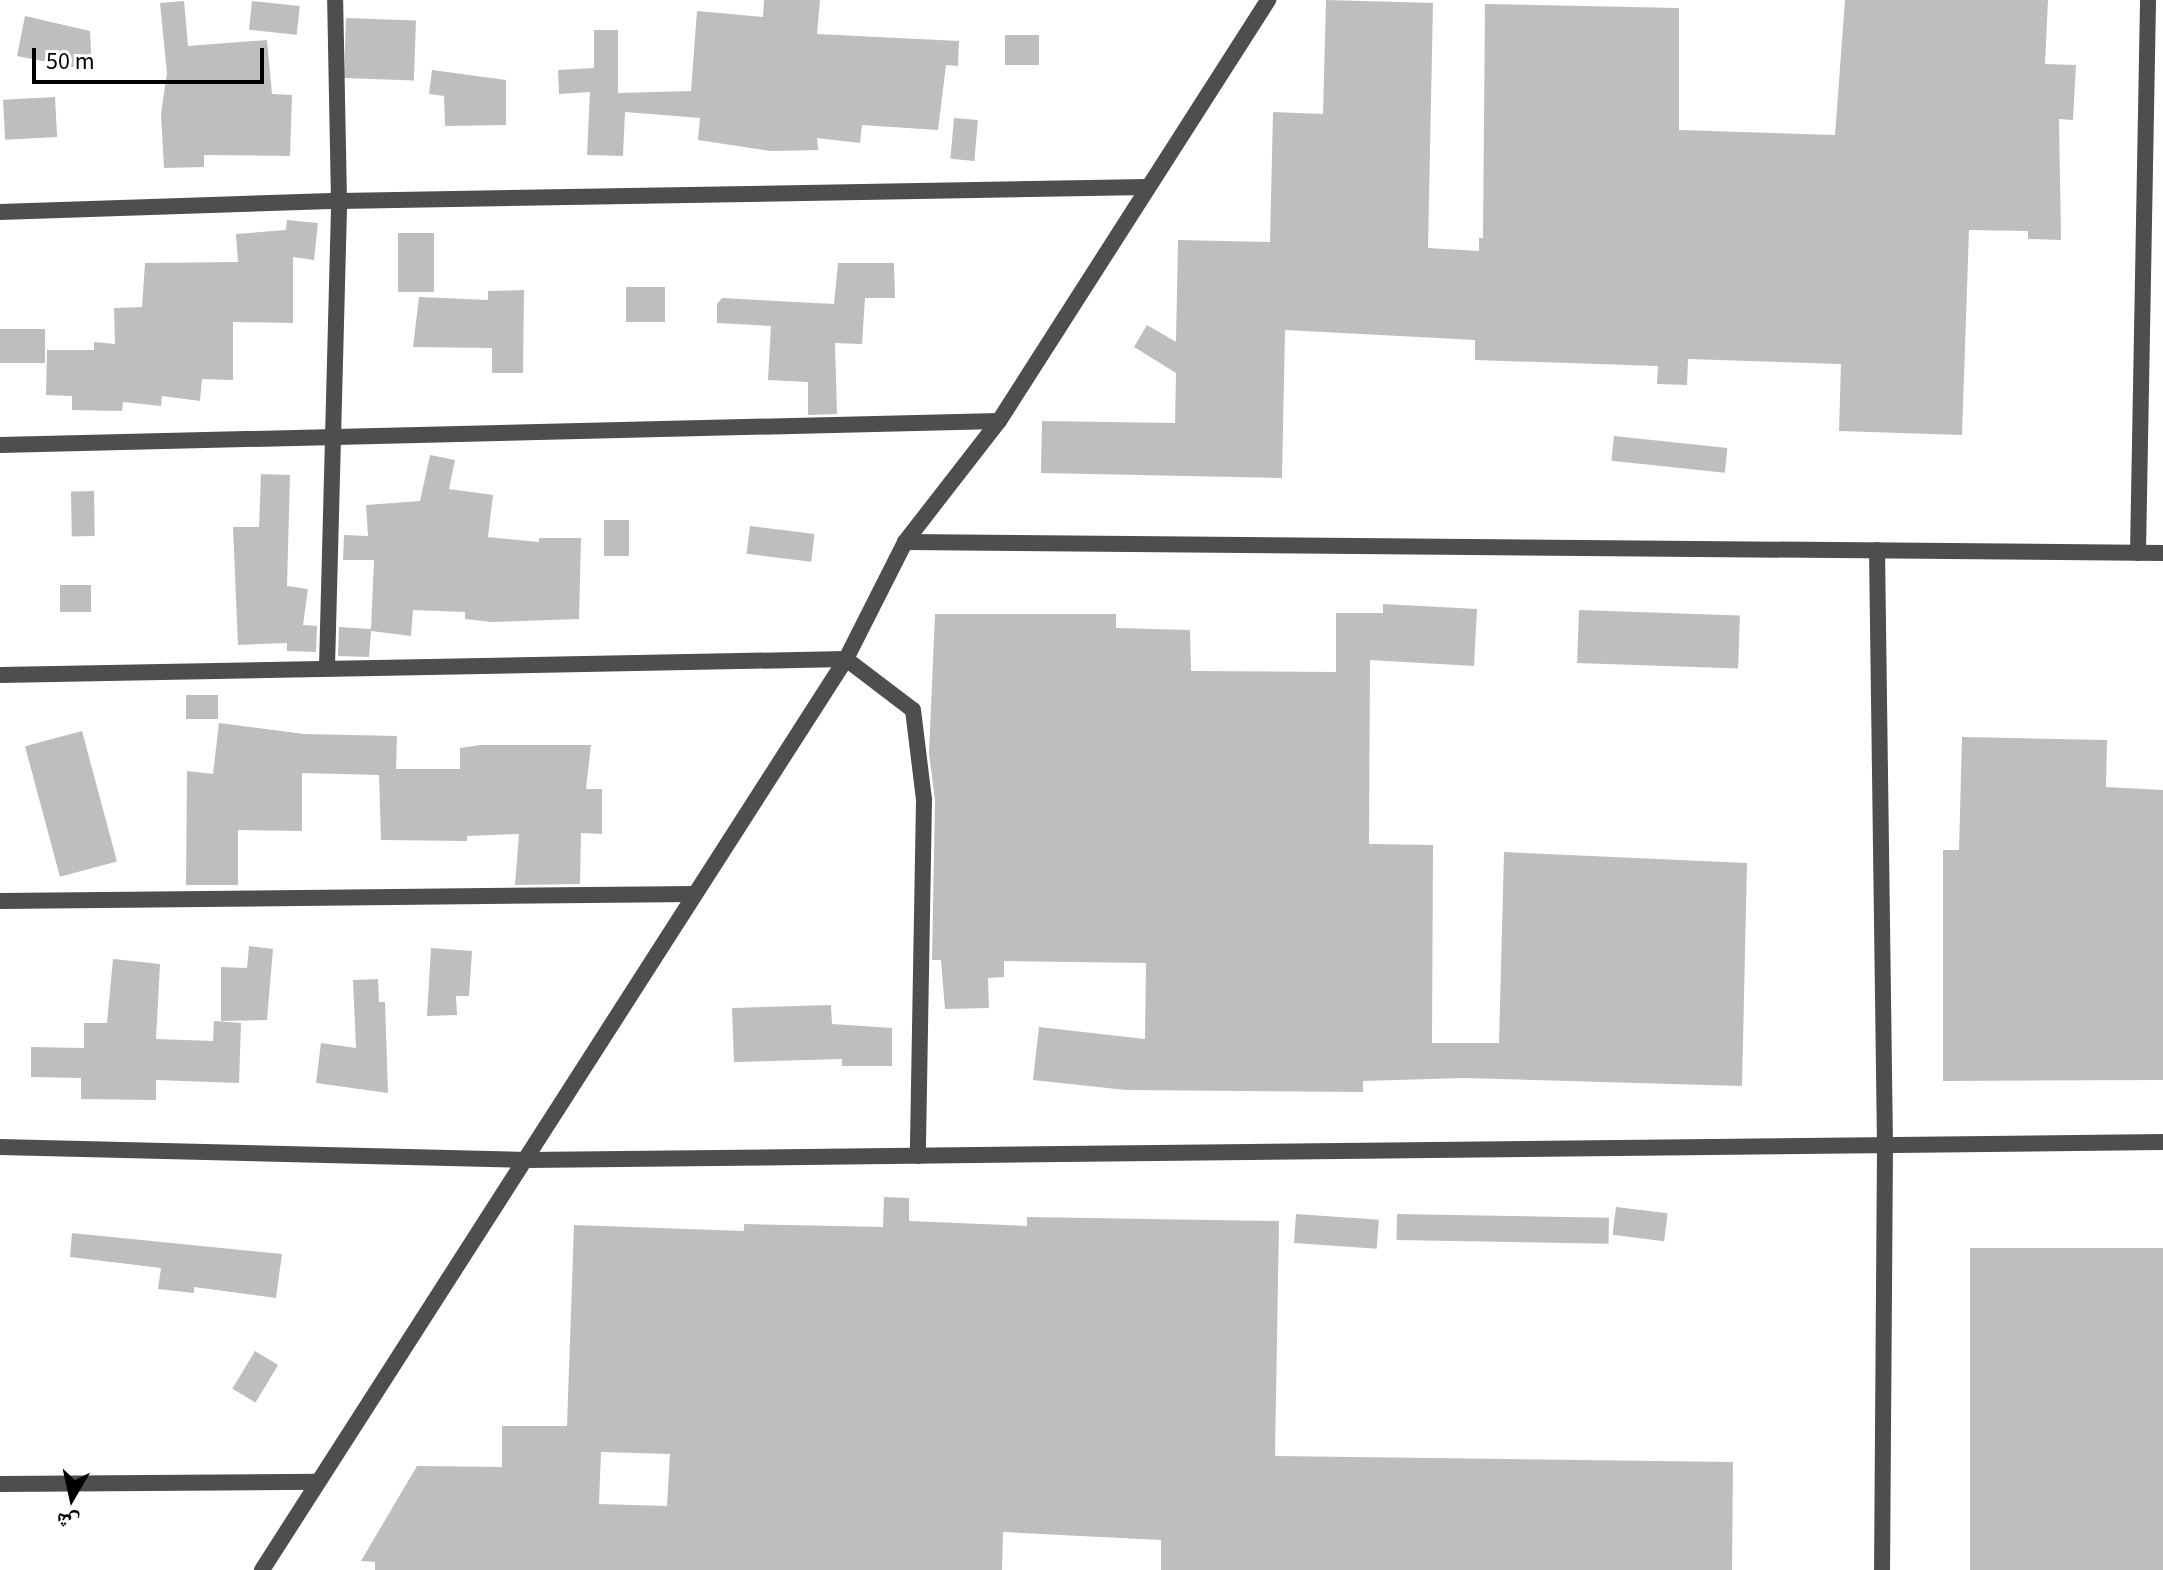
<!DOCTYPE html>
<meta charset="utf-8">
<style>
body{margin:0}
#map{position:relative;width:2163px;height:1570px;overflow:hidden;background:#fff;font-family:"Source Sans 3","Noto Naskh Arabic",sans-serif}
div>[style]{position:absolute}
.building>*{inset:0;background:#bebebe;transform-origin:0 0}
.minor>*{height:16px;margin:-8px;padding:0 8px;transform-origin:8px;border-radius:8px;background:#4e4e4e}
span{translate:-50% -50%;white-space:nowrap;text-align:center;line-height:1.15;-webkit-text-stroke:7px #fff;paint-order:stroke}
.north{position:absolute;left:32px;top:1458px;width:80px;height:80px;-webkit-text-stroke:6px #fff;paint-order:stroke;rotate:189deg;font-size:22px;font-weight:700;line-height:32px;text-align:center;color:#000}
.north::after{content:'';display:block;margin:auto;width:28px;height:36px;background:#000;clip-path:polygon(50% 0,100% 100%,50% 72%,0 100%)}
.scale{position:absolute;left:32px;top:48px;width:232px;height:36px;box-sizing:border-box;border:4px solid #000;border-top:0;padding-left:10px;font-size:24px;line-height:28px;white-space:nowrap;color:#000;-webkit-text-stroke:6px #fff;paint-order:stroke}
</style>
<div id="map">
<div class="building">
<div style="clip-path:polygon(764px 0,820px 0,817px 34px,959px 41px,958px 66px,946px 65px,938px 130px,862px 125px,860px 143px,817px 138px,818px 150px,771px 151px,698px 140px,700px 118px,625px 112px,623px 156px,587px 155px,590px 92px,559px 94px,558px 70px,594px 68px,594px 30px,618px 30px,618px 93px,691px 91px,697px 11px,763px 17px)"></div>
<div style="clip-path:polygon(1326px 0,1433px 3px,1428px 248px,1479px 251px,1479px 238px,1483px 238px,1485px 4px,1679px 8px,1679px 130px,1835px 135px,1845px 0,2048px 0,2045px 64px,2076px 65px,2073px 120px,2059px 119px,2061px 240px,2028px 239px,2028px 231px,1969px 230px,1962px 435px,1839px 431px,1841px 364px,1688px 359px,1687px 385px,1657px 384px,1658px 366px,1475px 360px,1475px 340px,1285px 330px,1282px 478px,1041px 473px,1042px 421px,1175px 423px,1176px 373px,1134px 347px,1147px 325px,1176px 342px,1178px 240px,1270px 242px,1273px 112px,1323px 114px)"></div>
<div style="clip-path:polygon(184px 1px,188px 46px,267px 40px,272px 94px,292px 95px,290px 156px,204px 155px,204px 167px,164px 168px,161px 114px,167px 73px,160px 3px)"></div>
<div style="left:252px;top:1px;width:48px;height:29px;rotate:6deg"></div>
<div style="clip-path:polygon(25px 16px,90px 31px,92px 71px,17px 56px)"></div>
<div style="left:346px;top:18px;width:70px;height:60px;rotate:2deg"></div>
<div style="left:1005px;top:35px;width:34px;height:30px"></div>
<div style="clip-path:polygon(432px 70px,506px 80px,506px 125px,445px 126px,444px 96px,429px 94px)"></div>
<div style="left:55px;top:97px;width:40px;height:52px;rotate:87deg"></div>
<div style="left:954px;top:118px;width:24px;height:41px;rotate:5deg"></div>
<div style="clip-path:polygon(287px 220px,318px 223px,314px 260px,293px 257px,293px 323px,233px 322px,233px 380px,202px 379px,200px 401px,162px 396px,161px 406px,123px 402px,122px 411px,72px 410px,72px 396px,46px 395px,47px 350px,94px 350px,94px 342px,115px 344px,114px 308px,142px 307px,145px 263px,238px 262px,236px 234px,286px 230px)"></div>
<div style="left:398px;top:233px;width:36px;height:59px"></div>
<div style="clip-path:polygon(838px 263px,894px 263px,895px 298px,865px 298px,862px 344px,835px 343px,837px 414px,808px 415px,808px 382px,768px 380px,771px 326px,717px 323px,717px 304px,722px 298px,834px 304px)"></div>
<div style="left:626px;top:287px;width:39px;height:35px"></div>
<div style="clip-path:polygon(524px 290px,523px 373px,492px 373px,492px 348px,413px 347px,419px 297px,488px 300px,488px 291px)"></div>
<div style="left:0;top:329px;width:45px;height:34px"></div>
<div style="left:1614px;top:436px;width:114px;height:25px;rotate:6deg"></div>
<div style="clip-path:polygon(430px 455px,455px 460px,449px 489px,493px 495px,488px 537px,539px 542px,539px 538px,581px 538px,579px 619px,492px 622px,465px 619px,465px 612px,413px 610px,411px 636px,371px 631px,369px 657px,338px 656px,339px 627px,371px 629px,374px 560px,343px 560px,344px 535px,368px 536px,366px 505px,420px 501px)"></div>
<div style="clip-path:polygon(261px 474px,290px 475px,287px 586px,308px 589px,303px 625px,317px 626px,316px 652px,287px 651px,287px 643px,238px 645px,233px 527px,259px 527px)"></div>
<div style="left:94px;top:491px;width:45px;height:23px;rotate:89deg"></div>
<div style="left:604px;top:520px;width:25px;height:36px"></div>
<div style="left:750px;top:526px;width:65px;height:28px;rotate:7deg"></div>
<div style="left:91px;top:585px;width:27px;height:31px;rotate:90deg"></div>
<div style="clip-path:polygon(1383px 604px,1477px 609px,1474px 666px,1370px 660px,1369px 844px,1433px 845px,1432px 1043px,1499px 1043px,1504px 852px,1747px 863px,1742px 1086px,1464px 1078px,1363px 1081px,1363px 1092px,1126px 1090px,1033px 1080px,1039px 1027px,1145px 1039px,1146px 963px,1004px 961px,1004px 977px,988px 978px,989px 1008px,945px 1009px,941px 960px,932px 960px,935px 800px,929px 753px,935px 614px,1116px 614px,1116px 628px,1190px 630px,1191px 671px,1336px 672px,1336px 613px,1383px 613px)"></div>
<div style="left:1579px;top:610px;width:161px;height:53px;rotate:2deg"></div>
<div style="left:186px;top:695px;width:32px;height:24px"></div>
<div style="clip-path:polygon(219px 723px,304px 734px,397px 736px,396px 769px,460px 769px,460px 748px,480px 745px,591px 745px,586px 789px,602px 789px,602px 834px,581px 833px,580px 884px,515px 885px,519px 834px,467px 836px,467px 841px,381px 840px,379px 775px,302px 773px,302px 831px,238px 830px,238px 885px,186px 885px,187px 771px,213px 774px)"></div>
<div style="left:82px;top:731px;width:135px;height:59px;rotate:75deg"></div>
<div style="clip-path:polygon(1962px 737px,2107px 740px,2106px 787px,2163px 790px,2163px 1080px,1943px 1081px,1943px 850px,1959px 850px)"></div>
<div style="clip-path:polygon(249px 946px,273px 949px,267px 1020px,221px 1021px,221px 967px,247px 968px)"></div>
<div style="clip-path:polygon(431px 948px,472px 951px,469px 996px,456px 996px,457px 1015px,427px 1016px)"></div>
<div style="clip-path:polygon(113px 959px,160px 964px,156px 1039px,213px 1041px,214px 1021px,241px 1023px,239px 1083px,156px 1080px,156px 1100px,81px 1099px,81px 1078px,31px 1077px,31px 1047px,84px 1048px,84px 1023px,107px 1023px)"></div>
<div style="clip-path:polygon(378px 979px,379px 1002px,385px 1002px,388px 1093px,316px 1083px,321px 1043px,356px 1048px,353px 980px)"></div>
<div style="clip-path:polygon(831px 1005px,832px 1024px,892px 1028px,892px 1066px,842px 1066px,842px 1059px,734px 1062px,732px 1008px)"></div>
<div style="clip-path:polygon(evenodd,884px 1197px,909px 1198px,909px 1221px,1027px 1226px,1027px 1217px,1279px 1221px,1275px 1456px,1733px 1462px,1732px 1570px,1161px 1570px,1161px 1540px,1003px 1532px,1002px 1570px,375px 1570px,375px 1562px,361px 1561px,417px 1466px,502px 1467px,502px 1426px,567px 1426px,574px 1225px,744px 1231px,744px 1224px,883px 1227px,884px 1197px,601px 1452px,670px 1454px,667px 1506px,599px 1504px,601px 1452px)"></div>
<div style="left:1616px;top:1207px;width:52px;height:28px;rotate:7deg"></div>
<div style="left:1296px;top:1214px;width:83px;height:29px;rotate:4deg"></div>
<div style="left:1397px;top:1214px;width:212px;height:26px;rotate:1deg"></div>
<div style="clip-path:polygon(72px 1233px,282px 1254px,276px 1298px,194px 1287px,194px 1293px,158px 1289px,161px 1268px,70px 1257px)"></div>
<div style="left:2163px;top:1248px;width:322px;height:193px;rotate:90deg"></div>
<div style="left:255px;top:1351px;width:27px;height:44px;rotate:31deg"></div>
</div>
<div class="minor">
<div style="left:0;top:212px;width:339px;rotate:-1.9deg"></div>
<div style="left:339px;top:201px;width:808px;rotate:-0.99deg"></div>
<div style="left:0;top:445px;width:999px;rotate:-1.38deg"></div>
<div style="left:905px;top:542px;width:1258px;rotate:0.5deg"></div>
<div style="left:1877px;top:550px;width:596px;rotate:89.23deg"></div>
<div style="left:1885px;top:1146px;width:424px;rotate:90.4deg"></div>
<div style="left:2138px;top:553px;width:553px;rotate:-88.96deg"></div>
<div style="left:327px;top:667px;width:466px;rotate:-88.5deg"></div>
<div style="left:339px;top:201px;width:201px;rotate:-91.1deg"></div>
<div style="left:0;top:675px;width:846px;rotate:-1.08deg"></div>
<div style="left:846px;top:659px;width:84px;rotate:37.3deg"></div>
<div style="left:913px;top:710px;width:91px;rotate:83deg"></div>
<div style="left:924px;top:800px;width:356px;rotate:91deg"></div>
<div style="left:0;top:901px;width:695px;rotate:-0.58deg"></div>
<div style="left:0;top:1147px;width:527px;rotate:1.41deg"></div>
<div style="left:527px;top:1160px;width:1636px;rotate:-0.63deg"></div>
<div style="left:0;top:1484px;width:318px;rotate:-0.4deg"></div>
<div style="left:262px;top:1570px;width:1082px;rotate:-57.34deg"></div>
<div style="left:846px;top:659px;width:131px;rotate:-63.2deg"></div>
<div style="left:905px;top:542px;width:153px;rotate:-52.2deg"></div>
<div style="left:999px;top:421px;width:500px;rotate:-57.4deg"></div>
</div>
<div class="north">ش</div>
<div class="scale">50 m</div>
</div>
